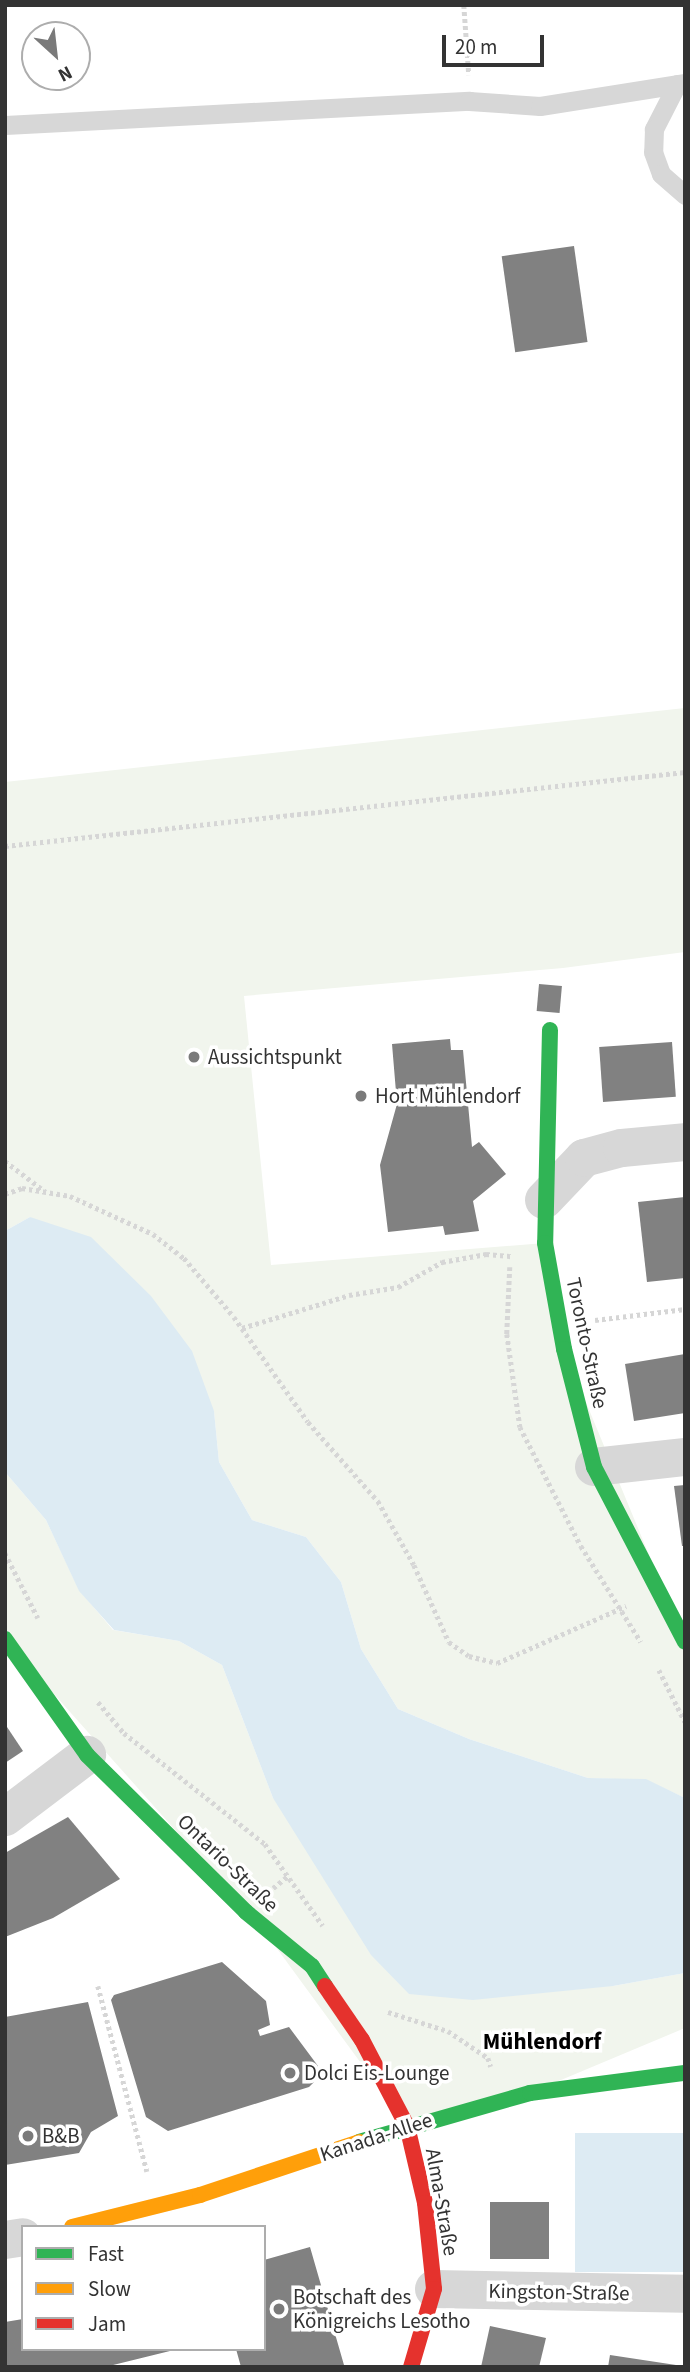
<!DOCTYPE html>
<meta charset="utf-8">
<style>
body{margin:0}
#map{position:relative;width:690px;height:2372px;overflow:hidden;background:#fff;font-family:"Source Sans 3",sans-serif}
div>[style]{position:absolute}
.green>*{inset:0;background:#f1f5ed}
.water>*{inset:0;background:#ddebf3;transform-origin:0 0}
.building>*{inset:0;background:#818181;transform-origin:0 0}
.path>*{height:4.5px;margin-top:-2.25px;transform-origin:0;background:repeating-linear-gradient(90deg,#d6d6d6 0 3.5px,transparent 0 7px)}
.lane>*{height:19px;margin:-9.5px;padding:0 9.5px;transform-origin:9.5px;border-radius:9.5px;background:#d7d7d7}
.street>*{height:38px;margin:-19px;padding:0 19px;transform-origin:19px;border-radius:19px;background:#d7d7d7}
.fast>*{height:16px;margin:-8px;padding:0 8px;transform-origin:8px;border-radius:8px;background:#30b455}
.slow>*{height:16px;margin:-8px;padding:0 8px;transform-origin:8px;border-radius:8px;background:#ff9f0a}
.jam>*{height:16px;margin:-8px;padding:0 8px;transform-origin:8px;border-radius:8px;background:#e5322d}
.dots>*{width:19px;height:19px;translate:-50% -50%;box-sizing:border-box;border:4px solid #fff;border-radius:50%}
span{translate:-50% -50%;white-space:nowrap;text-align:center;line-height:1.15;-webkit-text-stroke:7px #fff;paint-order:stroke}
.poi-label{font-size:21px;color:#333}
.left{translate:0 -50%;text-align:left}
.street-label{font-size:21px;color:#333}
.neighbourhood-label{font-size:23px;color:#000;font-weight:700}
.frame{position:absolute;inset:0;border:7px solid #333;pointer-events:none}
.legend{position:absolute;left:21px;top:2225px;width:245px;height:126px;box-sizing:border-box;background:#fff;border:2px solid #adadad;margin:0;padding:9px 12px;list-style:none;font-size:21px;color:#333}
.legend li{display:flex;align-items:center;gap:14px;height:35px}
.legend b{width:35px;border:2px solid #adadad}
.north{position:absolute;left:21px;top:21px;width:70px;height:70px;box-sizing:border-box;background:#fff;border:2px solid #adadad;border-radius:50%;rotate:153deg;font-size:19px;font-weight:700;line-height:28px;text-align:center;color:#333}
.north::after{content:'';display:block;margin:auto;width:24px;height:32px;background:#7a7a7a;clip-path:polygon(50% 0,100% 100%,50% 72%,0 100%)}
.scale{position:absolute;left:442px;top:35px;width:102px;height:32px;box-sizing:border-box;border:4px solid #333;border-top:0;padding-left:9px;font-size:21px;line-height:24px;white-space:nowrap;color:#333;-webkit-text-stroke:5px #fff;paint-order:stroke}
</style>
<div id="map">
<div class="green">
<div style="clip-path:polygon(685px 708px,685px 952px,563px 968px,244px 996px,271px 1265px,545px 1243px,564px 1349px,685px 1642px,685px 1798px,646px 1780px,588px 1778px,469px 1739px,398px 1709px,361px 1649px,341px 1582px,306px 1537px,252px 1520px,219px 1462px,214px 1411px,30px 1217px,5px 1231px,5px 782px)"></div>
<div style="clip-path:polygon(5px 1472px,46px 1520px,79px 1590px,113px 1630px,179px 1641px,222px 1665px,273px 1798px,613px 1986px,685px 1973px,685px 2028px,530px 2093px,407px 2126px,259px 1924px,5px 1639px)"></div>
</div>
<div class="water">
<div style="clip-path:polygon(30px 1217px,91px 1237px,151px 1296px,192px 1351px,214px 1411px,219px 1462px,252px 1520px,306px 1537px,341px 1582px,361px 1649px,398px 1709px,469px 1739px,588px 1778px,646px 1779px,685px 1798px,685px 1973px,613px 1986px,473px 2000px,409px 1994px,371px 1955px,273px 1798px,222px 1665px,179px 1641px,114px 1630px,79px 1591px,46px 1520px,5px 1472px,5px 1231px)"></div>
<div style="left:685px;top:2133px;width:139px;height:110px;rotate:90deg"></div>
</div>
<div class="building">
<div style="left:574px;top:246px;width:97px;height:73px;rotate:82deg"></div>
<div style="left:539px;top:984px;width:23px;height:27px;rotate:5deg"></div>
<div style="clip-path:polygon(450px 1039px,451px 1050px,463px 1050px,472px 1147px,479px 1142px,506px 1174px,473px 1201px,479px 1231px,445px 1235px,443px 1226px,388px 1232px,380px 1165px,397px 1104px,392px 1044px)"></div>
<div style="left:672px;top:1042px;width:55px;height:73px;rotate:86deg"></div>
<div style="clip-path:polygon(685px 1197px,685px 1278px,647px 1282px,638px 1202px)"></div>
<div style="clip-path:polygon(685px 1354px,685px 1413px,634px 1421px,625px 1364px)"></div>
<div style="clip-path:polygon(685px 1485px,685px 1546px,682px 1546px,674px 1486px)"></div>
<div style="clip-path:polygon(5px 1724px,23px 1751px,5px 1763px)"></div>
<div style="clip-path:polygon(68px 1817px,120px 1879px,53px 1918px,5px 1937px,5px 1853px)"></div>
<div style="clip-path:polygon(222px 1962px,266px 2001px,270px 2025px,258px 2030px,260px 2036px,289px 2027px,318px 2066px,318px 2078px,309px 2087px,168px 2131px,146px 2117px,111px 2000px,114px 1995px)"></div>
<div style="clip-path:polygon(88px 2002px,118px 2116px,91px 2132px,79px 2153px,5px 2165px,5px 2017px)"></div>
<div style="left:490px;top:2202px;width:59px;height:57px"></div>
<div style="clip-path:polygon(310px 2247px,344px 2365px,241px 2367px,236px 2349px,264px 2349px,264px 2260px)"></div>
<div style="clip-path:polygon(23px 2319px,23px 2349px,174px 2350px,105px 2367px,5px 2367px,5px 2322px)"></div>
<div style="clip-path:polygon(490px 2326px,546px 2338px,539px 2367px,481px 2367px)"></div>
<div style="clip-path:polygon(610px 2355px,676px 2365px,676px 2367px,608px 2367px)"></div>
</div>
<div class="path">
<div style="left:464px;top:5px;width:70px;rotate:85.9deg"></div>
<div style="left:5px;top:846px;width:684px;rotate:-6.21deg"></div>
<div style="left:5px;top:1161px;width:51px;rotate:37.1deg"></div>
<div style="left:5px;top:1194px;width:18px;rotate:-19deg"></div>
<div style="left:22px;top:1188px;width:49px;rotate:9.5deg"></div>
<div style="left:70px;top:1196px;width:91px;rotate:24.6deg"></div>
<div style="left:153px;top:1234px;width:39px;rotate:38deg"></div>
<div style="left:184px;top:1258px;width:77px;rotate:49.7deg"></div>
<div style="left:234px;top:1317px;width:128px;rotate:54.8deg"></div>
<div style="left:308px;top:1422px;width:106px;rotate:48.5deg"></div>
<div style="left:378px;top:1501px;width:73px;rotate:60.6deg"></div>
<div style="left:414px;top:1565px;width:85px;rotate:65.6deg"></div>
<div style="left:449px;top:1642px;width:24px;rotate:35deg"></div>
<div style="left:469px;top:1656px;width:29px;rotate:14deg"></div>
<div style="left:497px;top:1663px;width:141px;rotate:-23.8deg"></div>
<div style="left:510px;top:1267px;width:67px;rotate:92.6deg"></div>
<div style="left:507px;top:1334px;width:94px;rotate:82deg"></div>
<div style="left:520px;top:1427px;width:134px;rotate:62.9deg"></div>
<div style="left:581px;top:1546px;width:113px;rotate:58deg"></div>
<div style="left:595px;top:1320px;width:91px;rotate:-7deg"></div>
<div style="left:242px;top:1328px;width:112px;rotate:-17.1deg"></div>
<div style="left:349px;top:1295px;width:50px;rotate:-9.3deg"></div>
<div style="left:398px;top:1287px;width:51px;rotate:-29.6deg"></div>
<div style="left:442px;top:1262px;width:45px;rotate:-10.3deg"></div>
<div style="left:486px;top:1254px;width:25px;rotate:5deg"></div>
<div style="left:5px;top:1553px;width:73px;rotate:63.1deg"></div>
<div style="left:659px;top:1670px;width:58px;rotate:63.4deg"></div>
<div style="left:98px;top:1702px;width:40px;rotate:50deg"></div>
<div style="left:124px;top:1733px;width:179px;rotate:38.2deg"></div>
<div style="left:265px;top:1844px;width:100px;rotate:54.7deg"></div>
<div style="left:273px;top:1888px;width:21px;rotate:-39deg"></div>
<div style="left:98px;top:1986px;width:192px;rotate:75.2deg"></div>
<div style="left:388px;top:2012px;width:63px;rotate:17.6deg"></div>
<div style="left:448px;top:2031px;width:48px;rotate:34deg"></div>
<div style="left:488px;top:2058px;width:9px;rotate:72deg"></div>
</div>
<div class="lane">
<div style="left:677px;top:84px;width:51px;rotate:117.1deg"></div>
<div style="left:654px;top:129px;width:23px;rotate:92deg"></div>
<div style="left:653px;top:152px;width:23px;rotate:70deg"></div>
<div style="left:661px;top:174px;width:32px;rotate:41deg"></div>
<div style="left:5px;top:125px;width:465px;rotate:-3deg"></div>
<div style="left:469px;top:101px;width:71px;rotate:4deg"></div>
<div style="left:540px;top:106px;width:147px;rotate:-9deg"></div>
</div>
<div class="street">
<div style="left:544px;top:1200px;width:58px;rotate:-46.4deg"></div>
<div style="left:584px;top:1158px;width:39px;rotate:-15deg"></div>
<div style="left:622px;top:1148px;width:63px;rotate:-5.4deg"></div>
<div style="left:594px;top:1467px;width:92px;rotate:-6.3deg"></div>
<div style="left:5px;top:1817px;width:103px;rotate:-37.1deg"></div>
<div style="left:5px;top:2240px;width:18px;rotate:-9deg"></div>
<div style="left:434px;top:2289px;width:251px;rotate:1.1deg"></div>
</div>
<div class="fast">
<div style="left:550px;top:1030px;width:213px;rotate:91.3deg"></div>
<div style="left:545px;top:1243px;width:108px;rotate:79.8deg"></div>
<div style="left:564px;top:1349px;width:122px;rotate:75.7deg"></div>
<div style="left:594px;top:1467px;width:197px;rotate:62.5deg"></div>
<div style="left:5px;top:1639px;width:142px;rotate:54.7deg"></div>
<div style="left:87px;top:1755px;width:223px;rotate:44.6deg"></div>
<div style="left:246px;top:1912px;width:85px;rotate:39.3deg"></div>
<div style="left:312px;top:1966px;width:24px;rotate:57deg"></div>
<div style="left:359px;top:2142px;width:178px;rotate:-16deg"></div>
<div style="left:530px;top:2093px;width:156px;rotate:-7.4deg"></div>
</div>
<div class="slow">
<div style="left:72px;top:2227px;width:132px;rotate:-14deg"></div>
<div style="left:200px;top:2195px;width:168px;rotate:-18.4deg"></div>
</div>
<div class="jam">
<div style="left:325px;top:1986px;width:65px;rotate:55.6deg"></div>
<div style="left:362px;top:2040px;width:97px;rotate:62.4deg"></div>
<div style="left:407px;top:2126px;width:79px;rotate:76.8deg"></div>
<div style="left:425px;top:2203px;width:86px;rotate:84deg"></div>
<div style="left:434px;top:2289px;width:81px;rotate:106.4deg"></div>
</div>
<div class="dots">
<div style="left:194px;top:1057px;background:#7a7a7a"></div>
<div style="left:361px;top:1096px;background:#7a7a7a"></div>
<div style="left:290px;top:2073px;background:#7a7a7a"></div>
<div style="left:28px;top:2136px;background:#7a7a7a"></div>
<div style="left:279px;top:2309px;background:#7a7a7a"></div>
</div>
<div class="poi-label">
<span class="left" style="left:208px;top:1057px">Aussichtspunkt</span>
<span class="left" style="left:375px;top:1096px">Hort Mühlendorf</span>
<span class="left" style="left:304px;top:2073px">Dolci Eis-Lounge</span>
<span class="left" style="left:42px;top:2136px">B&amp;B</span>
<span class="left" style="left:293px;top:2309px">Botschaft des<br>Königreichs Lesotho</span>
</div>
<div class="street-label">
<span style="left:587px;top:1343px;rotate:78deg">Toronto-Straße</span>
<span style="left:228px;top:1863px;rotate:44deg">Ontario-Straße</span>
<span style="left:376px;top:2137px;rotate:-18deg">Kanada-Allee</span>
<span style="left:442px;top:2202px;rotate:80deg">Alma-Straße</span>
<span style="left:559px;top:2292px;rotate:1deg">Kingston-Straße</span>
</div>
<div class="neighbourhood-label">
<span style="left:542px;top:2042px">Mühlendorf</span>
</div>
<div class="frame"></div>
<ul class="legend">
<li><b style="height:9px;background:#30b455"></b>Fast</li>
<li><b style="height:9px;background:#ff9f0a"></b>Slow</li>
<li><b style="height:9px;background:#e5322d"></b>Jam</li>
</ul>
<div class="north">N</div>
<div class="scale">20 m</div>
</div>
